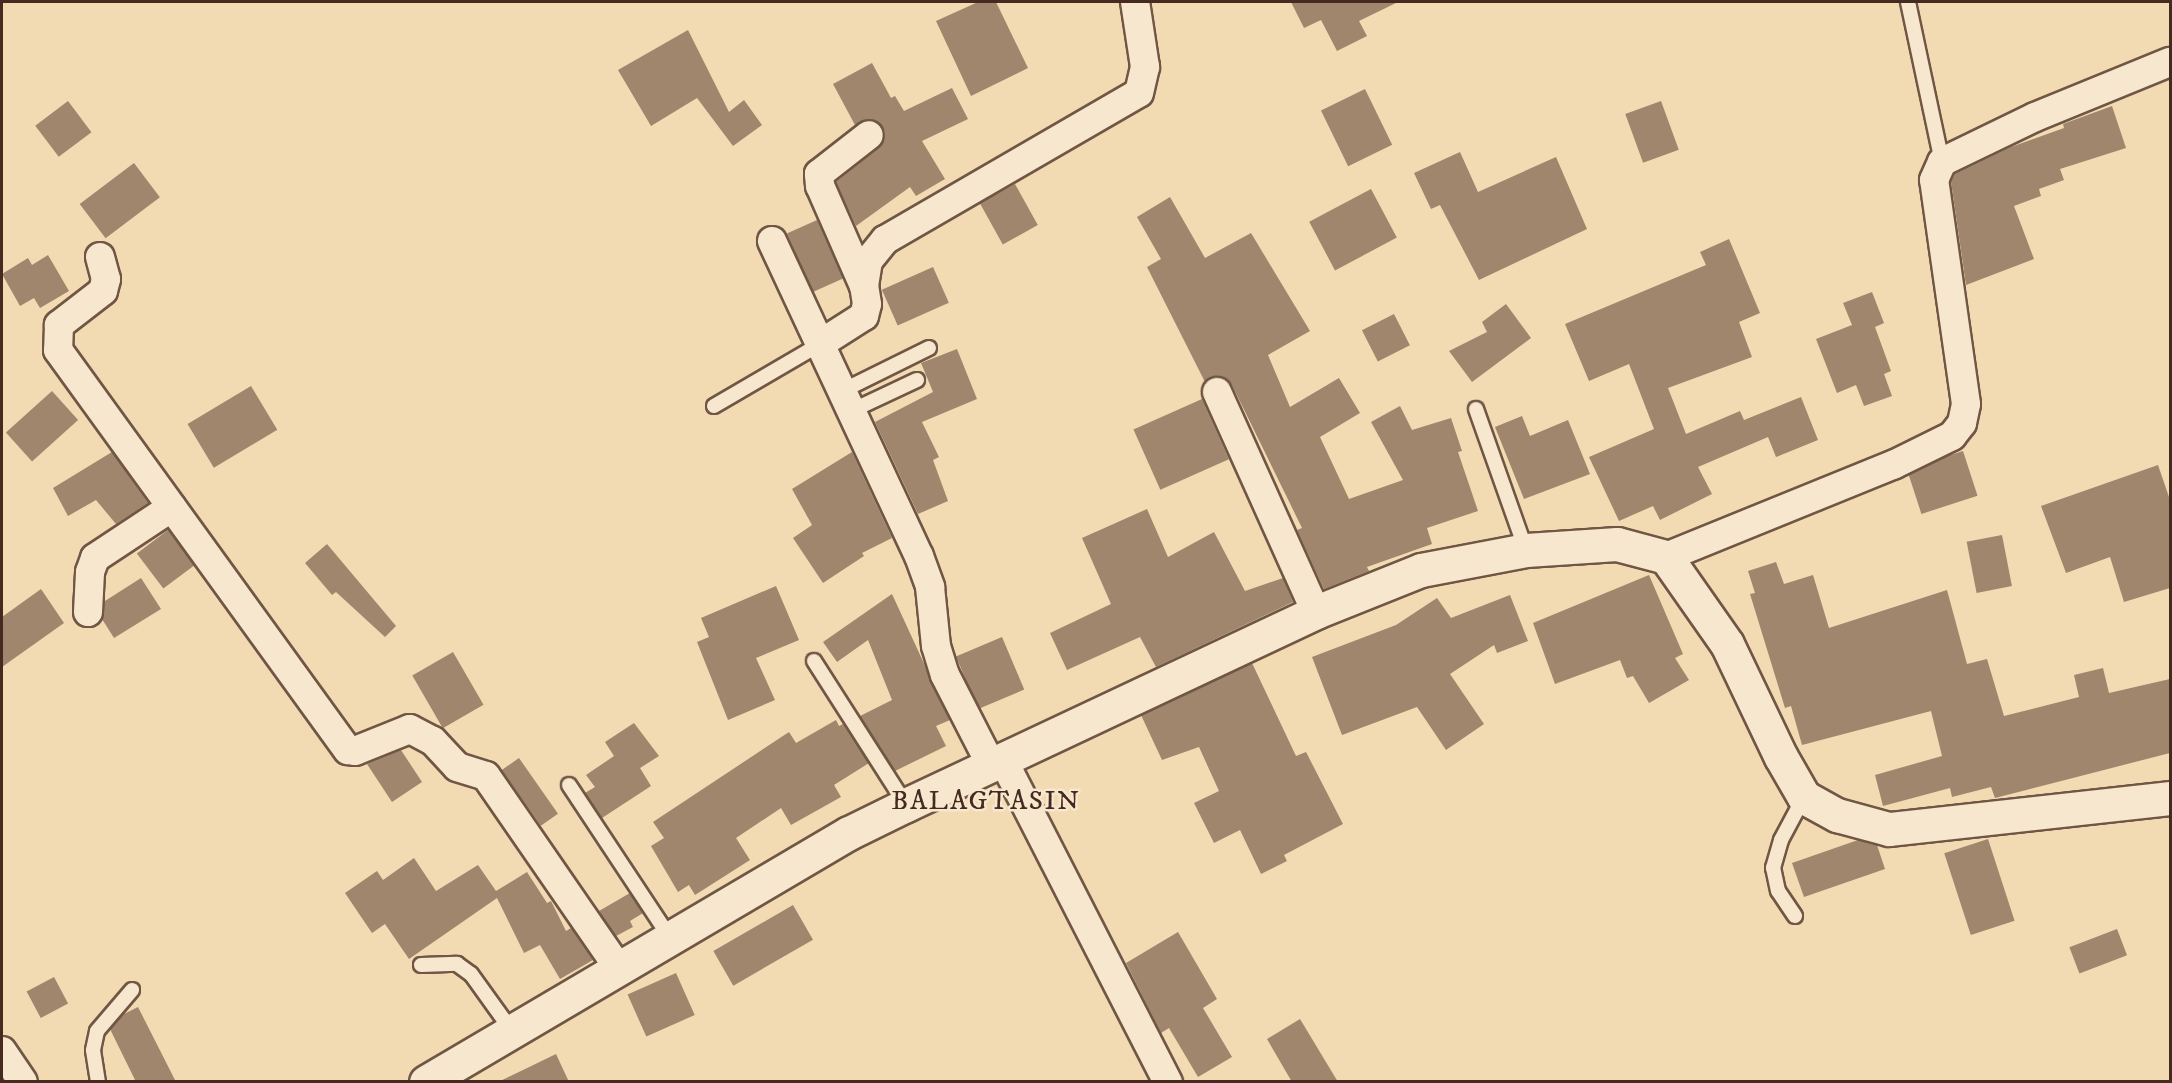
<!DOCTYPE html>
<style>
body{margin:0}
#map{position:relative;width:2172px;height:1083px;overflow:hidden;background:#f2dab3;font-family:"IM FELL DW Pica",serif}
div>[style]{position:absolute}
.building>*{inset:0;background:#9f866c;transform-origin:0 0}
.roads{filter:drop-shadow(2px 0 #705644) drop-shadow(-2px 0 #705644) drop-shadow(0 2px #705644) drop-shadow(0 -2px #705644)}
.lane>*{height:14px;margin:-7px;padding:0 7px;transform-origin:7px;border-radius:7px;background:#f7e7ce}
.street>*{height:28px;margin:-14px;padding:0 14px;transform-origin:14px;border-radius:14px;background:#f7e7ce}
.secondary>*{height:33px;margin:-16.5px;padding:0 16.5px;transform-origin:16.5px;border-radius:16.5px;background:#f7e7ce}
span{translate:-50% -50%;white-space:nowrap;text-align:center;line-height:1.15;-webkit-text-stroke:5px #f7e7ce;paint-order:stroke}
.quarter-label{font-size:27px;color:#452a1f;letter-spacing:1.5px}
.frame{position:absolute;inset:0;border:3px solid #452a1f;pointer-events:none}
</style>
<div id="map">
<div class="building">
<div style="clip-path:polygon(978px 2px,996px 2px,1028px 68px,971px 96px,936px 21px)"></div>
<div style="clip-path:polygon(1291px 2px,1398px 2px,1359px 21px,1367px 36px,1337px 51px,1321px 20px,1304px 28px)"></div>
<div style="clip-path:polygon(688px 30px,729px 112px,744px 100px,762px 125px,733px 146px,697px 98px,651px 126px,618px 70px)"></div>
<div style="clip-path:polygon(872px 63px,891px 98px,895px 96px,904px 111px,952px 88px,968px 119px,922px 141px,945px 179px,916px 196px,910px 187px,856px 226px,836px 182px,879px 148px,885px 132px,875px 120px,855px 125px,833px 84px)"></div>
<div style="left:1365px;top:89px;width:62px;height:49px;rotate:64deg"></div>
<div style="left:68px;top:101px;width:39px;height:41px;rotate:53deg"></div>
<div style="left:1661px;top:101px;width:52px;height:38px;rotate:70deg"></div>
<div style="clip-path:polygon(2112px 106px,2126px 148px,2060px 169px,2064px 180px,2039px 189px,2041px 196px,2014px 206px,2034px 259px,1966px 285px,1951px 182px,1955px 174px,2011px 147px,2064px 128px,2063px 124px)"></div>
<div style="clip-path:polygon(1460px 152px,1478px 192px,1556px 157px,1587px 229px,1479px 280px,1440px 205px,1431px 209px,1414px 173px)"></div>
<div style="left:134px;top:163px;width:43px;height:68px;rotate:53deg"></div>
<div style="left:1015px;top:184px;width:47px;height:40px;rotate:61deg"></div>
<div style="left:1371px;top:189px;width:55px;height:70px;rotate:62deg"></div>
<div style="clip-path:polygon(1170px 197px,1205px 258px,1251px 233px,1310px 331px,1268px 355px,1290px 407px,1339px 378px,1360px 413px,1320px 437px,1349px 499px,1403px 480px,1371px 422px,1400px 406px,1412px 430px,1451px 418px,1462px 451px,1458px 452px,1478px 511px,1427px 528px,1432px 544px,1367px 567px,1369px 571px,1324px 589px,1297px 530px,1302px 528px,1232px 385px,1219px 376px,1205px 382px,1147px 267px,1161px 259px,1137px 217px)"></div>
<div style="left:817px;top:220px;width:64px;height:33px;rotate:66deg"></div>
<div style="clip-path:polygon(1729px 239px,1760px 313px,1739px 322px,1752px 357px,1668px 388px,1686px 434px,1740px 411px,1744px 420px,1801px 397px,1818px 440px,1776px 457px,1768px 437px,1698px 467px,1712px 494px,1660px 520px,1653px 506px,1619px 521px,1589px 457px,1654px 429px,1629px 364px,1589px 381px,1565px 324px,1706px 265px,1700px 252px)"></div>
<div style="clip-path:polygon(48px 255px,69px 291px,40px 308px,34px 298px,20px 306px,2px 274px,28px 258px,32px 265px)"></div>
<div style="left:933px;top:267px;width:39px;height:56px;rotate:66deg"></div>
<div style="clip-path:polygon(1872px 292px,1884px 323px,1875px 327px,1891px 371px,1884px 374px,1892px 396px,1864px 406px,1856px 385px,1837px 393px,1816px 339px,1852px 325px,1843px 303px)"></div>
<div style="clip-path:polygon(1506px 304px,1531px 338px,1472px 382px,1449px 351px,1487px 332px,1482px 322px)"></div>
<div style="left:1394px;top:314px;width:35px;height:36px;rotate:63deg"></div>
<div style="clip-path:polygon(957px 349px,977px 399px,922px 422px,939px 457px,933px 460px,948px 501px,918px 514px,875px 422px,933px 392px,921px 363px)"></div>
<div style="left:251px;top:386px;width:51px;height:74px;rotate:59deg"></div>
<div style="left:52px;top:391px;width:39px;height:62px;rotate:48deg"></div>
<div style="left:1202px;top:399px;width:66px;height:75px;rotate:66deg"></div>
<div style="clip-path:polygon(1522px 416px,1530px 436px,1568px 420px,1590px 474px,1524px 499px,1495px 427px)"></div>
<div style="left:1963px;top:451px;width:47px;height:59px;rotate:72deg"></div>
<div style="clip-path:polygon(112px 452px,148px 503px,116px 524px,96px 500px,68px 516px,53px 488px)"></div>
<div style="clip-path:polygon(852px 452px,892px 538px,862px 553px,864px 556px,823px 583px,793px 538px,812px 525px,792px 489px)"></div>
<div style="clip-path:polygon(2158px 465px,2170px 500px,2170px 588px,2124px 602px,2110px 557px,2066px 573px,2041px 506px)"></div>
<div style="clip-path:polygon(1147px 509px,1168px 557px,1214px 532px,1245px 591px,1283px 578px,1293px 602px,1156px 667px,1140px 637px,1067px 670px,1050px 633px,1111px 604px,1082px 538px)"></div>
<div style="left:168px;top:530px;width:44px;height:39px;rotate:53deg"></div>
<div style="left:2002px;top:535px;width:52px;height:36px;rotate:79deg"></div>
<div style="clip-path:polygon(327px 544px,396px 626px,385px 637px,336px 592px,332px 595px,305px 563px)"></div>
<div style="clip-path:polygon(1776px 562px,1784px 584px,1813px 575px,1829px 628px,1947px 590px,1967px 664px,1987px 659px,2004px 716px,2079px 697px,2074px 675px,2103px 668px,2109px 693px,2170px 679px,2170px 753px,1995px 798px,1991px 787px,1952px 797px,1950px 788px,1883px 806px,1875px 775px,1942px 756px,1931px 711px,1802px 745px,1791px 706px,1785px 708px,1750px 594px,1755px 593px,1748px 571px)"></div>
<div style="clip-path:polygon(1649px 575px,1683px 654px,1675px 658px,1689px 680px,1649px 703px,1633px 676px,1627px 678px,1620px 660px,1555px 684px,1533px 623px)"></div>
<div style="clip-path:polygon(141px 578px,161px 609px,114px 638px,102px 619px,105px 601px)"></div>
<div style="clip-path:polygon(776px 586px,799px 640px,756px 658px,775px 700px,728px 720px,697px 642px,709px 637px,701px 618px)"></div>
<div style="clip-path:polygon(41px 589px,64px 623px,2px 667px,2px 617px)"></div>
<div style="clip-path:polygon(892px 594px,950px 720px,936px 726px,946px 746px,895px 771px,860px 716px,892px 700px,868px 640px,837px 662px,823px 642px)"></div>
<div style="clip-path:polygon(1510px 595px,1528px 641px,1497px 653px,1494px 645px,1450px 674px,1484px 724px,1446px 750px,1417px 707px,1342px 735px,1312px 657px,1396px 625px,1437px 598px,1451px 618px)"></div>
<div style="left:1002px;top:637px;width:57px;height:50px;rotate:67deg"></div>
<div style="left:453px;top:652px;width:61px;height:47px;rotate:60deg"></div>
<div style="clip-path:polygon(1252px 663px,1296px 756px,1306px 752px,1343px 824px,1284px 855px,1287px 861px,1261px 874px,1240px 830px,1214px 843px,1194px 803px,1219px 791px,1199px 747px,1162px 760px,1141px 715px)"></div>
<div style="clip-path:polygon(836px 720px,839px 726px,843px 724px,869px 763px,834px 785px,841px 797px,791px 825px,781px 808px,736px 838px,750px 860px,695px 895px,689px 885px,678px 892px,651px 846px,664px 838px,653px 822px,789px 732px,796px 743px)"></div>
<div style="clip-path:polygon(634px 723px,659px 756px,640px 768px,651px 786px,602px 818px,585px 793px,595px 787px,586px 775px,614px 756px,605px 742px)"></div>
<div style="clip-path:polygon(401px 750px,422px 782px,392px 802px,367px 764px)"></div>
<div style="left:519px;top:758px;width:68px;height:21px;rotate:55deg"></div>
<div style="left:1988px;top:839px;width:86px;height:46px;rotate:72deg"></div>
<div style="clip-path:polygon(1858px 840px,1877px 845px,1885px 869px,1804px 897px,1792px 863px)"></div>
<div style="clip-path:polygon(414px 858px,436px 891px,478px 865px,496px 891px,527px 872px,547px 903px,551px 901px,566px 931px,571px 928px,593px 960px,560px 979px,540px 945px,524px 953px,497px 898px,409px 959px,385px 924px,372px 933px,345px 893px,377px 871px,383px 880px)"></div>
<div style="clip-path:polygon(630px 893px,643px 913px,630px 921px,633px 927px,616px 936px,599px 911px)"></div>
<div style="left:793px;top:905px;width:40px;height:92px;rotate:60deg"></div>
<div style="left:2117px;top:929px;width:28px;height:51px;rotate:69deg"></div>
<div style="clip-path:polygon(1178px 932px,1217px 999px,1203px 1008px,1232px 1057px,1198px 1077px,1169px 1028px,1161px 1033px,1126px 963px)"></div>
<div style="left:676px;top:973px;width:46px;height:53px;rotate:66deg"></div>
<div style="left:54px;top:977px;width:30px;height:31px;rotate:62deg"></div>
<div style="clip-path:polygon(138px 1007px,176px 1082px,136px 1082px,110px 1029px,122px 1015px)"></div>
<div style="clip-path:polygon(1300px 1019px,1338px 1082px,1292px 1082px,1267px 1039px)"></div>
<div style="clip-path:polygon(556px 1054px,569px 1082px,498px 1082px)"></div>
</div>
<div class="roads">
<div class="lane">
<div style="left:1908px;top:2px;width:164px;rotate:78deg"></div>
<div style="left:842px;top:391px;width:97px;rotate:-26.3deg"></div>
<div style="left:714px;top:406px;width:123px;rotate:-30.3deg"></div>
<div style="left:1476px;top:409px;width:150px;rotate:70.5deg"></div>
<div style="left:851px;top:411px;width:73px;rotate:-25.2deg"></div>
<div style="left:814px;top:661px;width:171px;rotate:57.4deg"></div>
<div style="left:569px;top:785px;width:185px;rotate:56.5deg"></div>
<div style="left:1795px;top:916px;width:30px;rotate:-124deg"></div>
<div style="left:1778px;top:891px;width:24px;rotate:-102deg"></div>
<div style="left:1773px;top:868px;width:29px;rotate:-74deg"></div>
<div style="left:1781px;top:840px;width:49px;rotate:-61.9deg"></div>
<div style="left:421px;top:965px;width:36px;rotate:-2deg"></div>
<div style="left:457px;top:964px;width:17px;rotate:36deg"></div>
<div style="left:471px;top:974px;width:70px;rotate:54.3deg"></div>
<div style="left:98px;top:1082px;width:32px;rotate:-99deg"></div>
<div style="left:93px;top:1050px;width:19px;rotate:-78deg"></div>
<div style="left:97px;top:1031px;width:54px;rotate:-49.5deg"></div>
</div>
<div class="street">
<div style="left:772px;top:241px;width:348px;rotate:65deg"></div>
<div style="left:919px;top:556px;width:33px;rotate:70deg"></div>
<div style="left:930px;top:587px;width:59px;rotate:84.2deg"></div>
<div style="left:936px;top:646px;width:30px;rotate:73deg"></div>
<div style="left:945px;top:675px;width:101px;rotate:62.9deg"></div>
<div style="left:100px;top:257px;width:23px;rotate:75deg"></div>
<div style="left:106px;top:279px;width:12px;rotate:104deg"></div>
<div style="left:103px;top:291px;width:56px;rotate:142.3deg"></div>
<div style="left:59px;top:325px;width:25px;rotate:92deg"></div>
<div style="left:58px;top:350px;width:494px;rotate:54.1deg"></div>
<div style="left:348px;top:750px;width:7px;rotate:8deg"></div>
<div style="left:355px;top:751px;width:59px;rotate:-21.8deg"></div>
<div style="left:410px;top:729px;width:26px;rotate:28deg"></div>
<div style="left:433px;top:741px;width:35px;rotate:47deg"></div>
<div style="left:457px;top:767px;width:30px;rotate:17deg"></div>
<div style="left:486px;top:776px;width:234px;rotate:55.4deg"></div>
<div style="left:864px;top:286px;width:25px;rotate:-81deg"></div>
<div style="left:868px;top:261px;width:27px;rotate:-51deg"></div>
<div style="left:885px;top:240px;width:293px;rotate:-30.1deg"></div>
<div style="left:1139px;top:93px;width:27px;rotate:-77deg"></div>
<div style="left:1145px;top:67px;width:66px;rotate:-98.7deg"></div>
<div style="left:820px;top:344px;width:52px;rotate:-32.5deg"></div>
<div style="left:864px;top:316px;width:12px;rotate:-76deg"></div>
<div style="left:867px;top:304px;width:18px;rotate:-99deg"></div>
<div style="left:864px;top:286px;width:109px;rotate:-113.7deg"></div>
<div style="left:820px;top:186px;width:12px;rotate:-95deg"></div>
<div style="left:819px;top:174px;width:63px;rotate:-38deg"></div>
<div style="left:1217px;top:392px;width:241px;rotate:65.8deg"></div>
<div style="left:1666px;top:557px;width:245px;rotate:-22.1deg"></div>
<div style="left:1893px;top:465px;width:66px;rotate:-26.2deg"></div>
<div style="left:1952px;top:436px;width:16px;rotate:-52deg"></div>
<div style="left:1962px;top:423px;width:19px;rotate:-78deg"></div>
<div style="left:1966px;top:404px;width:226px;rotate:-98.1deg"></div>
<div style="left:1934px;top:180px;width:20px;rotate:-66deg"></div>
<div style="left:1942px;top:162px;width:103px;rotate:-25.8deg"></div>
<div style="left:2035px;top:117px;width:146px;rotate:-22.2deg"></div>
<div style="left:88px;top:612px;width:40px;rotate:-87.1deg"></div>
<div style="left:90px;top:572px;width:15px;rotate:-70deg"></div>
<div style="left:95px;top:558px;width:92px;rotate:-33.5deg"></div>
<div style="left:1003px;top:760px;width:362px;rotate:62.9deg"></div>
<div style="left:2px;top:1051px;width:37px;rotate:56deg"></div>
</div>
<div class="secondary">
<div style="left:426px;top:1082px;width:491px;rotate:-30.5deg"></div>
<div style="left:849px;top:833px;width:64px;rotate:-26.2deg"></div>
<div style="left:906px;top:805px;width:453px;rotate:-25.2deg"></div>
<div style="left:1316px;top:612px;width:113px;rotate:-21.8deg"></div>
<div style="left:1421px;top:570px;width:107px;rotate:-10.8deg"></div>
<div style="left:1526px;top:550px;width:91px;rotate:-3.8deg"></div>
<div style="left:1617px;top:544px;width:51px;rotate:14.9deg"></div>
<div style="left:1666px;top:557px;width:106px;rotate:55deg"></div>
<div style="left:1727px;top:644px;width:125px;rotate:64.5deg"></div>
<div style="left:1781px;top:757px;width:46px;rotate:60.1deg"></div>
<div style="left:1804px;top:797px;width:38px;rotate:29deg"></div>
<div style="left:1837px;top:815px;width:54px;rotate:15.1deg"></div>
<div style="left:1889px;top:829px;width:283px;rotate:-6.3deg"></div>
</div>
</div>
<div class="quarter-label">
<span style="left:986px;top:802px">BALAGTASIN</span>
</div>
<div class="frame"></div>
</div>
